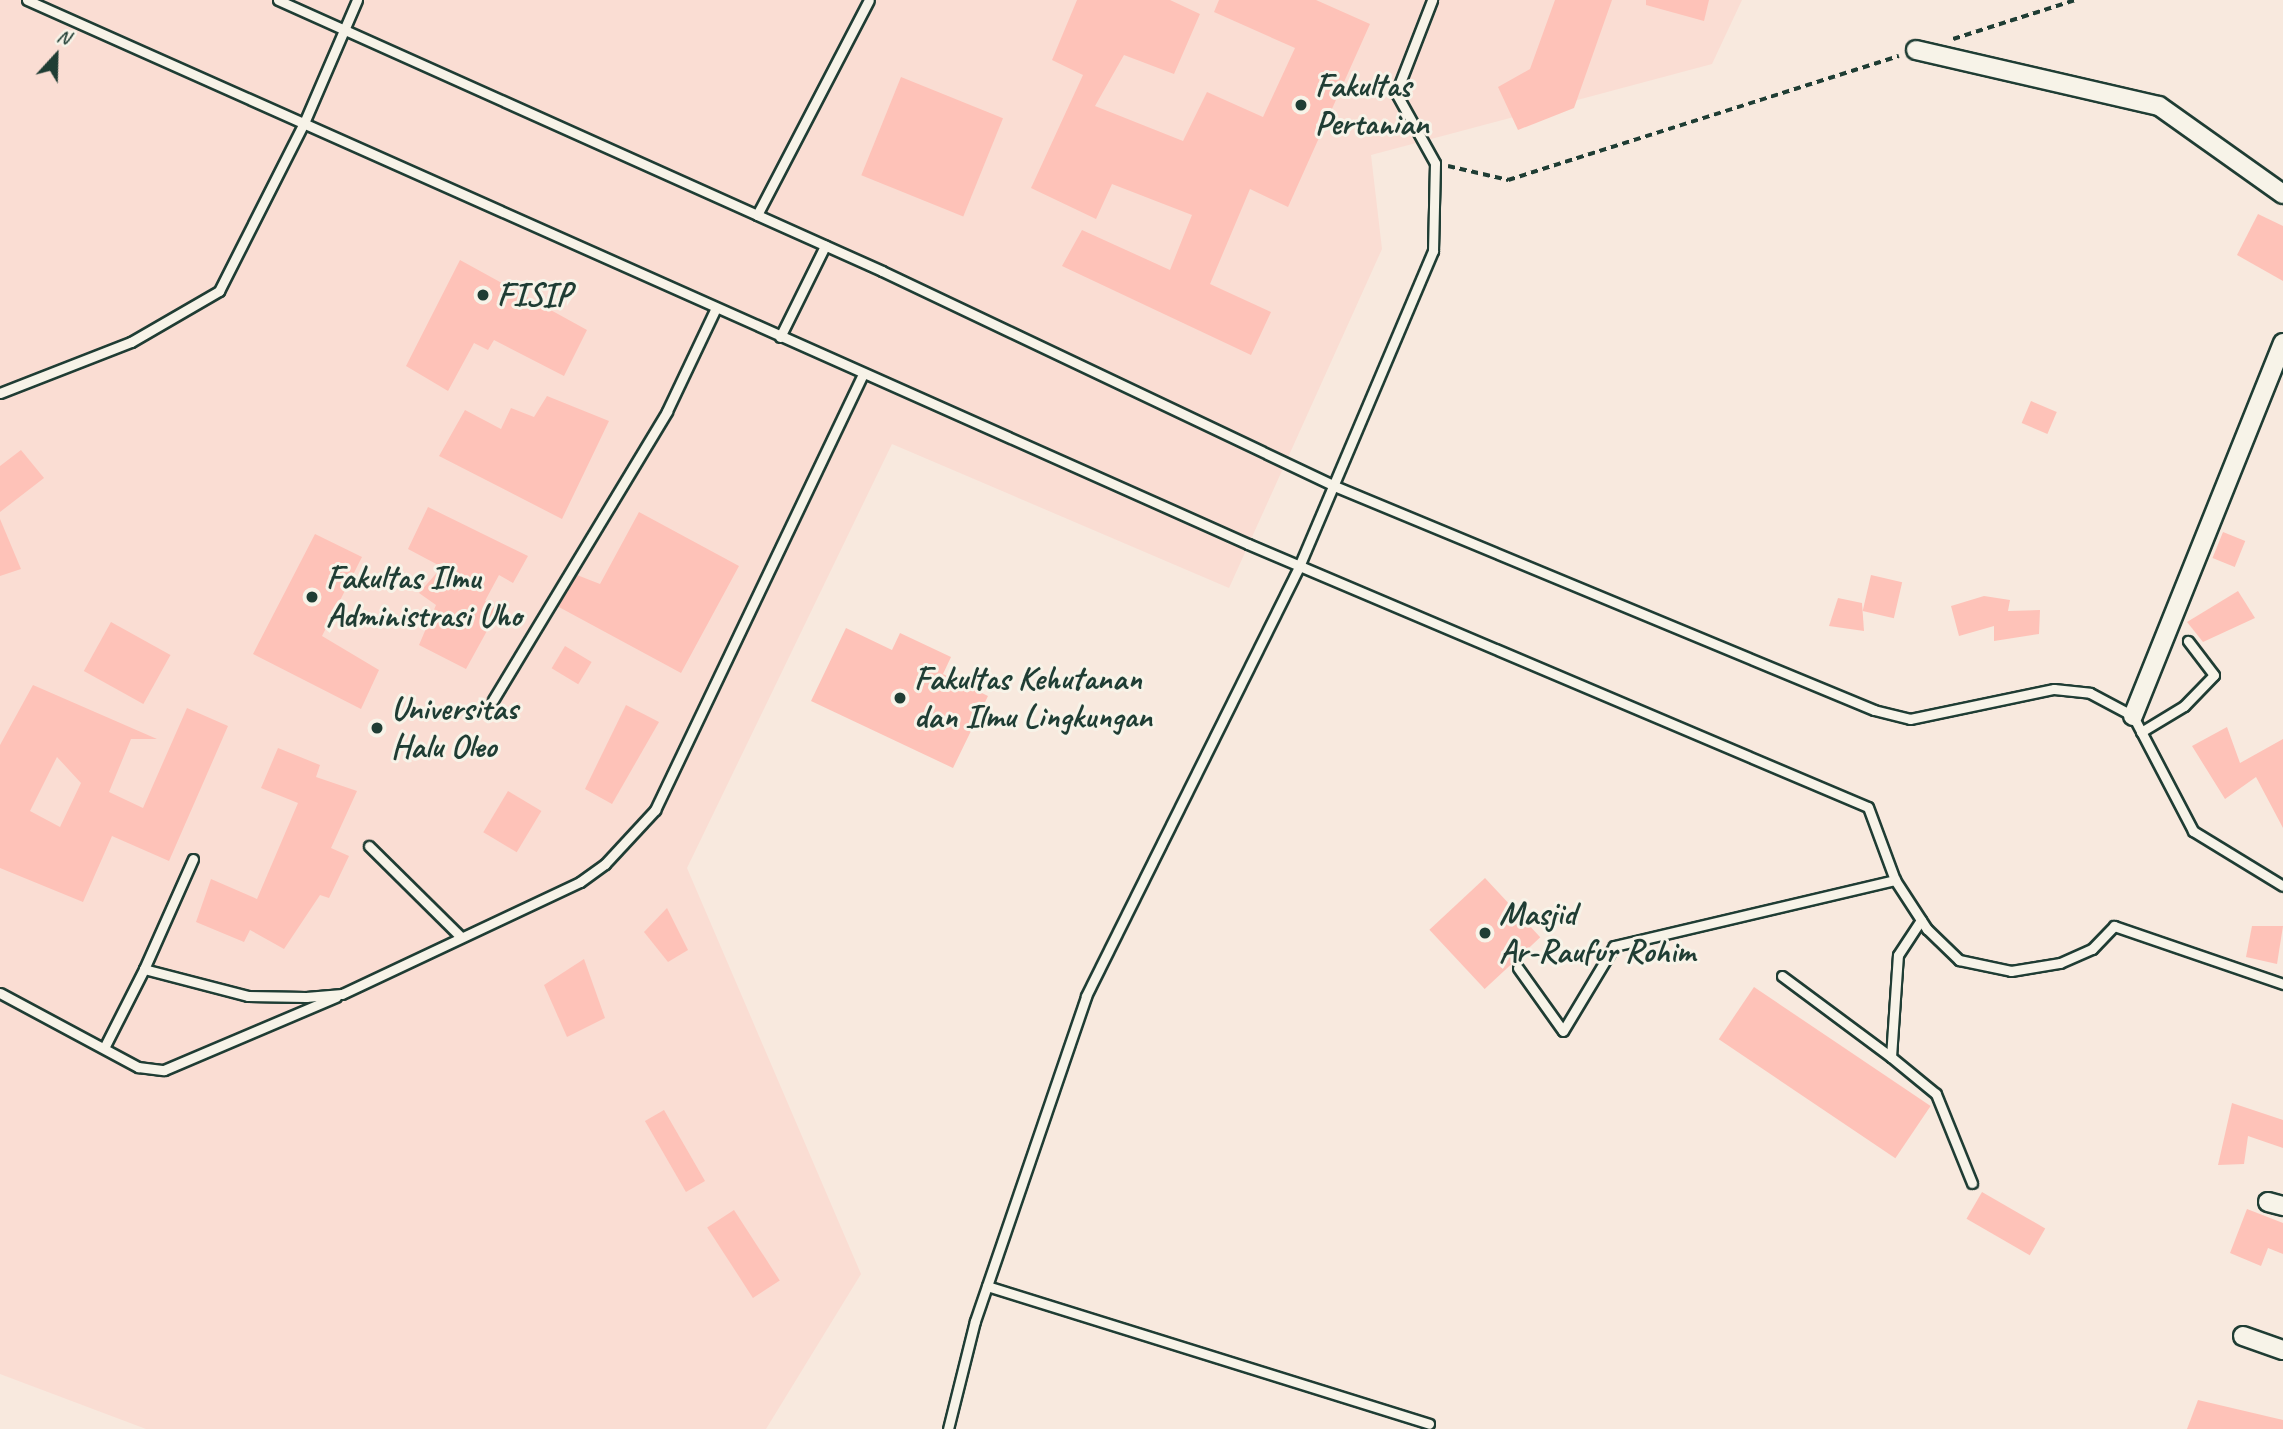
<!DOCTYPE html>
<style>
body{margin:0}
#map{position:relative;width:2283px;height:1429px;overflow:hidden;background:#f8e9de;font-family:Caveat,sans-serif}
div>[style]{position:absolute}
.built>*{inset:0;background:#faddd3}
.building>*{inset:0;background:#fec2b8;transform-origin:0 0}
.path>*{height:3.5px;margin-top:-1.75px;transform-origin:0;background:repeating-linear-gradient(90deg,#1f3d34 0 7px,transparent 0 12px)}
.roads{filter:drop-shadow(2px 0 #1f3d34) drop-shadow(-2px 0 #1f3d34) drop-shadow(0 2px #1f3d34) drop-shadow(0 -2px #1f3d34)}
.lane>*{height:9px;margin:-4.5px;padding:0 4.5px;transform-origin:4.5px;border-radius:4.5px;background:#f7f3e8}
.street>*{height:18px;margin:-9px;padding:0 9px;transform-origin:9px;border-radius:9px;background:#f7f3e8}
.dots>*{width:19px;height:19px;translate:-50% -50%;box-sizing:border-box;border:4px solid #f7f3e8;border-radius:50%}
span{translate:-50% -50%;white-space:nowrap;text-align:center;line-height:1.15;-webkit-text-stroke:6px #f7f3e8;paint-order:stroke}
.poi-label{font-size:33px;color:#1f3d34;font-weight:700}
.left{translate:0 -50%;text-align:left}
.north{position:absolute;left:21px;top:21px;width:70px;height:70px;-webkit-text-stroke:5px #f7f3e8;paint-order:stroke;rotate:22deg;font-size:19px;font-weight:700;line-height:28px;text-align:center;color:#1f3d34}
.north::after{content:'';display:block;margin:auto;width:24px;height:32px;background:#1f3d34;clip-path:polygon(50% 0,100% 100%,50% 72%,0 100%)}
</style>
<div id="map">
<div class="built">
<div style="clip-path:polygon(0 0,1742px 0,1712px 64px,1371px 155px,1382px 249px,1229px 588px,892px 444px,687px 868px,861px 1274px,766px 1429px,146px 1429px,0 1374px)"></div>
</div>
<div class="building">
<div style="clip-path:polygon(1077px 0,1170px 0,1200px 14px,1174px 74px,1124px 55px,1095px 106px,1183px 141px,1207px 92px,1263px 117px,1295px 48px,1214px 12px,1219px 0,1316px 0,1370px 24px,1288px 207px,1250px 189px,1210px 284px,1271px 312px,1251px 355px,1062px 266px,1082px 230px,1170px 270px,1192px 215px,1112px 184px,1096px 219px,1031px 188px,1083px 75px,1052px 60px)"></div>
<div style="clip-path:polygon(1555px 0,1612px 0,1574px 108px,1518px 130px,1498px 87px,1530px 69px)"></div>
<div style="clip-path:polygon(1646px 0,1709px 0,1704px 21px,1646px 5px)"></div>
<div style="left:901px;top:77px;width:110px;height:106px;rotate:22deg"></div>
<div style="clip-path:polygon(2258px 214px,2283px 226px,2283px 281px,2237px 255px)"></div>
<div style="clip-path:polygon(460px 260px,587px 330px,564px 376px,494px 340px,488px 350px,474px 343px,448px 391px,406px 366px)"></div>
<div style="clip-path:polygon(547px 396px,609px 421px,562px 519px,439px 456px,465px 410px,501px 429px,511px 408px,534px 417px)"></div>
<div style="left:2031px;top:401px;width:28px;height:24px;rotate:23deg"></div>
<div style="clip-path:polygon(21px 450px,44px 478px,0 512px,0 466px)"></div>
<div style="clip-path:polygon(428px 507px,528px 556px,513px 583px,499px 575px,485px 601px,499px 609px,466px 669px,419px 645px,436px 605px,419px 593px,442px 567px,408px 549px)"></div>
<div style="clip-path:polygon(639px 512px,739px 566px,681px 673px,557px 606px,577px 575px,600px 584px)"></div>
<div style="clip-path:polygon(0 519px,21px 569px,0 576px)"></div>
<div style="left:2223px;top:532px;width:24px;height:28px;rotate:22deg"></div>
<div style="clip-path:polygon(315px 534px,362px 557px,322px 636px,379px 670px,361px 709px,253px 654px)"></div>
<div style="left:1871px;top:575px;width:32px;height:37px;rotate:13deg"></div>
<div style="clip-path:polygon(2238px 591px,2255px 618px,2203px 642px,2187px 622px)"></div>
<div style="clip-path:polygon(1984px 596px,2010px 600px,2008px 611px,2040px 610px,2039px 634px,1994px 641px,1994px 626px,1959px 636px,1951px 606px)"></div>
<div style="clip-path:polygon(1838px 598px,1862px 603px,1864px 631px,1829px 626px)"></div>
<div style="left:111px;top:622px;width:68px;height:56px;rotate:29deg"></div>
<div style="clip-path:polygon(846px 628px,892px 650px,900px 633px,951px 657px,943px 674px,988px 696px,953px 768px,811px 701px)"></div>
<div style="left:565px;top:646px;width:31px;height:26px;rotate:31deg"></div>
<div style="clip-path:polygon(evenodd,33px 685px,157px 739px,131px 739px,109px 792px,143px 808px,187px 708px,228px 726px,169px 861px,112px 836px,83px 902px,0 868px,0 745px,33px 685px,57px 757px,81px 783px,60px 827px,30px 811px,57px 757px)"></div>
<div style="clip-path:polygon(626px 705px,659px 722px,612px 804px,585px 789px)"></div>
<div style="clip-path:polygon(2227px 727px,2240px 763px,2283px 739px,2283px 828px,2256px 777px,2225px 799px,2192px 746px)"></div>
<div style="clip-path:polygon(278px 748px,320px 765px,316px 777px,357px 791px,331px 848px,349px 856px,329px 898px,320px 895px,284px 949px,250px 930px,244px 942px,196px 922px,211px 879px,257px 899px,298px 803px,261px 788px)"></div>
<div style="left:508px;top:791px;width:39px;height:48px;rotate:31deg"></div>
<div style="left:1485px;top:878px;width:81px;height:76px;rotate:47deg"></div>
<div style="clip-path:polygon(667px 908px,688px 950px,668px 962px,644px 932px)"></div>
<div style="clip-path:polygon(2252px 926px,2283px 926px,2277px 964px,2246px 957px)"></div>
<div style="clip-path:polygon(584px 959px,605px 1018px,567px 1037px,544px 985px)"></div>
<div style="left:1754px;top:987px;width:213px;height:63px;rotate:34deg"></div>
<div style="clip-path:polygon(2232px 1103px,2283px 1120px,2283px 1148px,2248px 1136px,2244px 1164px,2218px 1165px)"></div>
<div style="left:664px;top:1110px;width:82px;height:22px;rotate:60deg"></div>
<div style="left:1982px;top:1192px;width:73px;height:31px;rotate:30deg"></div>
<div style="clip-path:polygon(2247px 1209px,2283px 1223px,2283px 1254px,2268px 1248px,2261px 1266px,2230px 1253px)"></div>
<div style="left:734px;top:1210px;width:84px;height:32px;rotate:57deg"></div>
<div style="clip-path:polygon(2198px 1400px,2283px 1420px,2283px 1429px,2187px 1429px)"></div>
</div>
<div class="path">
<div style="left:1953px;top:39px;width:128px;rotate:-17.7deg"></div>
<div style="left:1448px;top:166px;width:62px;rotate:13.1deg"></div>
<div style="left:1508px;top:180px;width:410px;rotate:-17.6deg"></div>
</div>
<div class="roads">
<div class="lane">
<div style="left:27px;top:0;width:1337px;rotate:24.01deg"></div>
<div style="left:1248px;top:544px;width:673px;rotate:22.99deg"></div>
<div style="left:1868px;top:807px;width:78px;rotate:69.7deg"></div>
<div style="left:1895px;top:880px;width:59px;rotate:56.9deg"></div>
<div style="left:1927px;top:929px;width:45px;rotate:44.1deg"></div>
<div style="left:1959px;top:960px;width:53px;rotate:11.9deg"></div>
<div style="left:2011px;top:971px;width:50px;rotate:-9.3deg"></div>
<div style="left:2060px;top:963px;width:35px;rotate:-24deg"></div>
<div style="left:2092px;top:949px;width:32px;rotate:-46deg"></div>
<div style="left:2114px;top:926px;width:179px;rotate:18.9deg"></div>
<div style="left:278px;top:0;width:662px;rotate:24.16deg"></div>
<div style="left:882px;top:271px;width:498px;rotate:25.4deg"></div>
<div style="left:1332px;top:485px;width:587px;rotate:22.54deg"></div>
<div style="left:1874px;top:710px;width:37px;rotate:14deg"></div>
<div style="left:1910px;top:719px;width:147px;rotate:-11.8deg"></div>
<div style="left:2054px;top:689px;width:36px;rotate:6deg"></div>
<div style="left:2090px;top:693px;width:49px;rotate:28.1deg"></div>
<div style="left:2133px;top:716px;width:130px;rotate:62.4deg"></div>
<div style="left:2193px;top:831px;width:105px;rotate:31.4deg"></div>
<div style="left:757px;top:215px;width:242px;rotate:-62.5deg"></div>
<div style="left:780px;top:337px;width:102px;rotate:-63.7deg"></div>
<div style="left:0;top:393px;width:141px;rotate:-21.3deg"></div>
<div style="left:131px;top:342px;width:102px;rotate:-30.1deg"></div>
<div style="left:219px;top:291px;width:188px;rotate:-63.2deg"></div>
<div style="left:304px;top:123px;width:134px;rotate:-66.7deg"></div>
<div style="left:493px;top:700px;width:337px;rotate:-58.9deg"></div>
<div style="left:667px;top:411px;width:112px;rotate:-64.6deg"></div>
<div style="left:2141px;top:732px;width:50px;rotate:-31.2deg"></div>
<div style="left:2184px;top:706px;width:43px;rotate:-45.9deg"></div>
<div style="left:2214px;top:675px;width:43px;rotate:-127.4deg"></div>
<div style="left:369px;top:846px;width:127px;rotate:44.7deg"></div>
<div style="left:193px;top:859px;width:120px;rotate:114deg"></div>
<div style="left:144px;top:969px;width:107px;rotate:14.6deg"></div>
<div style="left:248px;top:996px;width:58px;rotate:1deg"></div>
<div style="left:306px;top:997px;width:36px;rotate:-5deg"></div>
<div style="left:342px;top:994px;width:263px;rotate:-25.2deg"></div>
<div style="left:580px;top:882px;width:31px;rotate:-36deg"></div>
<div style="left:605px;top:864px;width:74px;rotate:-47.2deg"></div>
<div style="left:655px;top:810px;width:484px;rotate:-64.5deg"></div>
<div style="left:1518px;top:968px;width:77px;rotate:54.5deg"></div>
<div style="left:1563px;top:1031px;width:99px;rotate:-59deg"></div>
<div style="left:1614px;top:946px;width:289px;rotate:-13.2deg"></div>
<div style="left:1782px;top:976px;width:136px;rotate:36.6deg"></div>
<div style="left:1891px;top:1057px;width:102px;rotate:-86.1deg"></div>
<div style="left:1898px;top:955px;width:42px;rotate:-56.7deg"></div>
<div style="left:0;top:993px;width:157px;rotate:28.2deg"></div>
<div style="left:138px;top:1067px;width:26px;rotate:7deg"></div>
<div style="left:164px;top:1070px;width:187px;rotate:-23deg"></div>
<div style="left:104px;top:1048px;width:89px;rotate:-63.1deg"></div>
<div style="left:1891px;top:1057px;width:58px;rotate:39.4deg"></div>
<div style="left:1936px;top:1094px;width:96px;rotate:68deg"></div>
<div style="left:987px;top:1286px;width:463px;rotate:17.3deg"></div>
<div style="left:948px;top:1429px;width:111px;rotate:-76deg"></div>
<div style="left:975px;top:1321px;width:343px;rotate:-71.1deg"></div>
<div style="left:1086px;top:996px;width:482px;rotate:-63.6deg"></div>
<div style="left:1300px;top:564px;width:340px;rotate:-67deg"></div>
<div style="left:1433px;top:251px;width:88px;rotate:-88.7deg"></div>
<div style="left:1435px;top:163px;width:80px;rotate:-119.1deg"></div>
<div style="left:1396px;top:93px;width:100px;rotate:-68.8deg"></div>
</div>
<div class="street">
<div style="left:1916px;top:50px;width:249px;rotate:13deg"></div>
<div style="left:2159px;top:106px;width:152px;rotate:35.4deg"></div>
<div style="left:2133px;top:716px;width:402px;rotate:-68.1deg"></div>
<div style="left:2268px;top:1202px;width:16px;rotate:15deg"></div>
<div style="left:2243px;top:1336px;width:42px;rotate:19.3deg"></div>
</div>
</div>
<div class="dots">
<div style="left:1301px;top:105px;background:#1f3d34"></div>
<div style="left:483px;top:295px;background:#1f3d34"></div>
<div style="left:312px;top:597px;background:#1f3d34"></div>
<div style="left:900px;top:698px;background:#1f3d34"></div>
<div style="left:377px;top:728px;background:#1f3d34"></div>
<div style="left:1485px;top:933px;background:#1f3d34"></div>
</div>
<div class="poi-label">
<span class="left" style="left:1315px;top:105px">Fakultas<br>Pertanian</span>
<span class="left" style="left:497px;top:295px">FISIP</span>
<span class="left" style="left:326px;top:597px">Fakultas Ilmu<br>Administrasi Uho</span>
<span class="left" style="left:914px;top:698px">Fakultas Kehutanan<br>dan Ilmu Lingkungan</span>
<span class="left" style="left:391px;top:728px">Universitas<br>Halu Oleo</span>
<span class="left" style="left:1499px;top:933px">Masjid<br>Ar-Raufur Rohim</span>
</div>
<div class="north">N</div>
</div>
